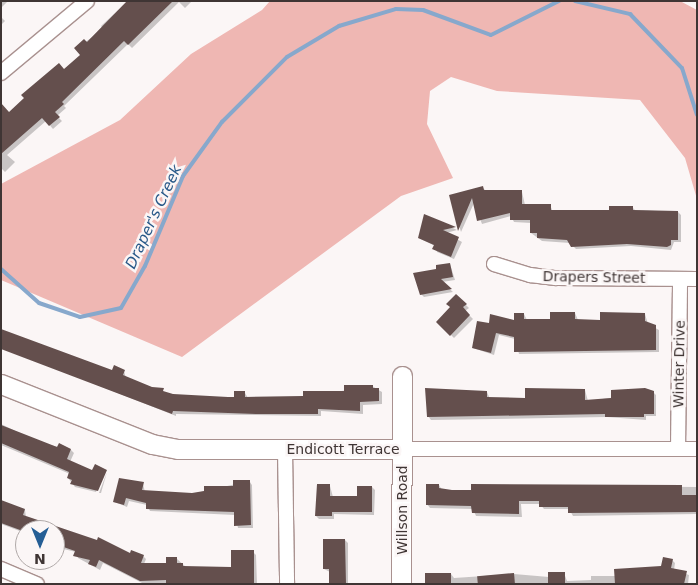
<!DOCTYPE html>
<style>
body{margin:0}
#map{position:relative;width:698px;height:585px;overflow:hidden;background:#fbf6f6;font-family:"DejaVu Sans",sans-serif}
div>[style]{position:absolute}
.forest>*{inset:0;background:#efb7b3}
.shadow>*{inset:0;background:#0003}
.stream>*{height:4px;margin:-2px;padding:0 2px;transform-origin:2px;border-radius:2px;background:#87a8cc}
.building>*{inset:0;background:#644f4d;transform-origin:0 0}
.roads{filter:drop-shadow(1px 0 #a9918f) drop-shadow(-1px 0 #a9918f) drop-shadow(0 1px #a9918f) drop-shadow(0 -1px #a9918f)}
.street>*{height:14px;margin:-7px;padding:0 7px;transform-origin:7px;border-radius:7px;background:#fff}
.secondary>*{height:19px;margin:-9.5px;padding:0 9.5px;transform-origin:9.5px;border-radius:9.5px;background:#fff}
span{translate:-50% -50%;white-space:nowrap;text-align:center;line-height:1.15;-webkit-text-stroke:5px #fbf6f6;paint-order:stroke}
.street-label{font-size:14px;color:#3f3534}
.water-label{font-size:15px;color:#285888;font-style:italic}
.frame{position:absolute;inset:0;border:2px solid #3f3534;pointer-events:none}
.north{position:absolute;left:15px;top:520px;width:50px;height:50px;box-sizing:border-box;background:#fbf6f6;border:1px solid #b0a9a8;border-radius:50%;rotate:180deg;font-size:14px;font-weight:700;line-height:20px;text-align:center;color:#3f3534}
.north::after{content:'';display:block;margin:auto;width:18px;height:22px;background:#255e95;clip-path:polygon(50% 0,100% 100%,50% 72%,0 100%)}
</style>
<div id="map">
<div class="forest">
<div style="clip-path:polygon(270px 1px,680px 1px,697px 10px,697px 199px,685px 158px,640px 100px,497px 91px,451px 77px,430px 91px,427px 124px,453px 178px,401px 196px,182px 357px,1px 280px,1px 184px,120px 120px,191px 54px,262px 10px)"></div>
</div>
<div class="shadow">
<div style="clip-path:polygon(1px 1px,8px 1px,1px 8px)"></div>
<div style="clip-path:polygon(128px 1px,192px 1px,185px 8px,179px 2px,132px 48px,128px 44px,64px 106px,66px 108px,57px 116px,62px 121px,53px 129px,46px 121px,7px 155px,15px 162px,5px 172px,1px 168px,1px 115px,9px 114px,82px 55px,76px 49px,103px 29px,101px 26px)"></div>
<div style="clip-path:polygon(1px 17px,5px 21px,1px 25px)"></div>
<div style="clip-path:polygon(482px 187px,486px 191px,522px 192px,525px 205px,550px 205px,553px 212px,610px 211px,632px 207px,635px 210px,678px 212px,681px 215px,681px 242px,674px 242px,671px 250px,631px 246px,576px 249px,570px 243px,542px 241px,531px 233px,531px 223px,514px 222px,511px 216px,482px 224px,474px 203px,461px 232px,450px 196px)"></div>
<div style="clip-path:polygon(425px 215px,457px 230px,446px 233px,462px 242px,454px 259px,437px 252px,435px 246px,419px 238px)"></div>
<div style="clip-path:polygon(450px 264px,455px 280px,442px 282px,453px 292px,424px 297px,421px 294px,438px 270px)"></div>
<div style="clip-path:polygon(456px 295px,469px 308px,465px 311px,473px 319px,454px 338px,438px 322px,451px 307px)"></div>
<div style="clip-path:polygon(575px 313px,578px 320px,601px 321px,645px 314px,648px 324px,659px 330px,659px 352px,519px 354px,515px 339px,499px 335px,494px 355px,473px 348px,490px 324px,516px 321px,524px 314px,527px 320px,551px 320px)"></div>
<div style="clip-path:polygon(1px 347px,113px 371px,124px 371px,126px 378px,173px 395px,235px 398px,245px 393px,248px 398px,305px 397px,372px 386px,382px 392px,382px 404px,363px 405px,363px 414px,321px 411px,321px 416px,176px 414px,176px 416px)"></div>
<div style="clip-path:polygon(585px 390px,588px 401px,653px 392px,656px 395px,656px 416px,646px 416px,646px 420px,607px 417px,431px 420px,428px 416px,487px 392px,490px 399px,526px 399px)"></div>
<div style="clip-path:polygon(1px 424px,38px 442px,71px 450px,74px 453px,70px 462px,93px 471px,105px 471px,96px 492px,75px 487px,68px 478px,70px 474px,1px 445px)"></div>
<div style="clip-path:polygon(107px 472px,101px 493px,99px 493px)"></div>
<div style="clip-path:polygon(249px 481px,252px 485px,253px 528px,238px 528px,235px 515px,150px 511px,147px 505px,129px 501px,127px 507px,115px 502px,143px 484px,145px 492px,192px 494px)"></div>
<div style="clip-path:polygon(439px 485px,442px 490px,473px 492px,473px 485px,697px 487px,697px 514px,573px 516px,569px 509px,544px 509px,540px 504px,521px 504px,522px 517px,476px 516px,473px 509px,430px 508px,427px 504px)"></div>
<div style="clip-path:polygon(330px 486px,333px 497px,358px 498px,372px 487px,375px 490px,374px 515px,334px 514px,334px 519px,319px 519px,316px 516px)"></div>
<div style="clip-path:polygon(1px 502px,25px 510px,26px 517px,130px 555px,143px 556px,146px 559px,144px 564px,167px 564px,176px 558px,187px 568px,232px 568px,253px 552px,256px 555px,257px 584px,144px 584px,103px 563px,100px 570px,78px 558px,76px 552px,55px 547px,55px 530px,25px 530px,25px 533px,1px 524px)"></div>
<div style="clip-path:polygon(345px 540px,348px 543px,348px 584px,330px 584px,330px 572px,324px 569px)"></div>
<div style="clip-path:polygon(672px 560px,675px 563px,674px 570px,689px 575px,688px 584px,426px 584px,451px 574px,454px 578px,514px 574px,549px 577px,564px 573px,567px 581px,591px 580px,591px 576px,616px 576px,662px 567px)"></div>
</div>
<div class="stream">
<div style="left:575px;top:1px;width:57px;rotate:13.3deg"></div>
<div style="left:630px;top:14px;width:75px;rotate:46.1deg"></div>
<div style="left:682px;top:68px;width:49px;rotate:72.3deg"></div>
<div style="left:1px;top:269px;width:51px;rotate:41.8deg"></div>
<div style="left:39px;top:303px;width:43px;rotate:18.9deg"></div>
<div style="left:80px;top:317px;width:42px;rotate:-12.4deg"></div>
<div style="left:121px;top:308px;width:48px;rotate:-60.3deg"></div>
<div style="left:145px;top:266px;width:98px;rotate:-67.1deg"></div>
<div style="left:183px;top:176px;width:67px;rotate:-54.2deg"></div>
<div style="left:222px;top:122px;width:92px;rotate:-45deg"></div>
<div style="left:287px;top:57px;width:61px;rotate:-30.8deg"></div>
<div style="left:339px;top:26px;width:59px;rotate:-16.6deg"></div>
<div style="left:396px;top:9px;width:27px;rotate:2deg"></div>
<div style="left:423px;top:10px;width:72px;rotate:20.2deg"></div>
<div style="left:491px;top:35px;width:76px;rotate:-26.6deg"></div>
</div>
<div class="building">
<div style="clip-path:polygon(127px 1px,173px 1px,128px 45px,124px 41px,62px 102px,64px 104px,55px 112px,60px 117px,49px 126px,42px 118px,1px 154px,1px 103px,9px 112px,24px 98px,21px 95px,59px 63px,64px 69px,80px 55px,74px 48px,84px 39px,87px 42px)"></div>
<div style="clip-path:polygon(483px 186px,484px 190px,522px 190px,522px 204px,551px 204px,551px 210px,609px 210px,609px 206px,633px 206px,633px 210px,678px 211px,678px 240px,671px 240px,671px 245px,667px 247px,627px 244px,571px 247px,567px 240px,537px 238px,537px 233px,530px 233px,530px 220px,510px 220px,510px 213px,477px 221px,472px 198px,458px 231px,449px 195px)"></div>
<div style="clip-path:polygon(424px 214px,456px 227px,443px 230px,459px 237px,451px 257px,432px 249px,434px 245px,418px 238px)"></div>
<div style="clip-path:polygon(450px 263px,453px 277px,441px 279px,452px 289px,420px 295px,413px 273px,436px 269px,436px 265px)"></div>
<div style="clip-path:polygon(456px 294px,467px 304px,463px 307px,470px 315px,450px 336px,436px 322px,450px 307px,446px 304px)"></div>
<div style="clip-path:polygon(550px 312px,575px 312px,575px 319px,600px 320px,600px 312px,645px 313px,645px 321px,656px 325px,656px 350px,514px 352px,514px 337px,496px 333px,491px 353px,472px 348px,477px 321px,489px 323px,490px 314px,514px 320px,514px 313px,524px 313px,524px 319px,550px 319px)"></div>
<div style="clip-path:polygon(1px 329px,112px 370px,114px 365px,125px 370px,123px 375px,152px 387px,164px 388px,163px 391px,173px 394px,228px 397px,234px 397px,234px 391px,245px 391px,245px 397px,303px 396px,303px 391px,344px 391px,344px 385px,373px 385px,373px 388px,379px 388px,379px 401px,360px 402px,360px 411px,318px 409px,318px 414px,256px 414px,173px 411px,172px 414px,1px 349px)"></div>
<div style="clip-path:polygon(425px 388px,487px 391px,487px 397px,525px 398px,525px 388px,585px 389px,585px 400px,611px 398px,611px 390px,645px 388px,654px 391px,654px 414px,644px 414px,644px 417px,605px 417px,605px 414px,427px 417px)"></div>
<div style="clip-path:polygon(1px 425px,57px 447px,59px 443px,71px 449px,67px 459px,92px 470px,95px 464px,107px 470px,98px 491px,70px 484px,72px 480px,67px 478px,69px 472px,1px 443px)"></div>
<div style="clip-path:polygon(119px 478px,144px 482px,142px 490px,192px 493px,204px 491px,204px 486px,233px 486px,233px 480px,250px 480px,251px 525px,234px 526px,234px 512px,146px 509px,146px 503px,126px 498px,124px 505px,113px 502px)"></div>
<div style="clip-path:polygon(317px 484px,330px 484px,330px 496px,357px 496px,357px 486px,372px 486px,372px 512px,332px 512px,332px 516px,315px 516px)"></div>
<div style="clip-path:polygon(426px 484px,439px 484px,439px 488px,452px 490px,471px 490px,471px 484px,682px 485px,682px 495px,697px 495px,697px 512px,568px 513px,568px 507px,539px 507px,539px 501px,519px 501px,519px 514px,472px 513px,471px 506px,426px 505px)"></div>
<div style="clip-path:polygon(1px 500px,25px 509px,23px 515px,97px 540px,98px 537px,130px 553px,131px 550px,144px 555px,141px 563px,166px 563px,166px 557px,177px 557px,177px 563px,183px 563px,183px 566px,231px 567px,231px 550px,254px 550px,254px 583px,166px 584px,166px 580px,140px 581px,99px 560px,96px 567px,88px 564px,90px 560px,73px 556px,75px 551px,55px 544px,55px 530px,20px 530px,1px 523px)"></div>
<div style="clip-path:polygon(323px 539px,345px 539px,346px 584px,329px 584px,329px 569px,323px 569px)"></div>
<div style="clip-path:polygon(663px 557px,673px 559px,671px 568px,687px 571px,684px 584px,615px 584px,614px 569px,661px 566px)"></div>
<div style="left:548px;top:572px;width:17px;height:12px"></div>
<div style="left:425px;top:573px;width:26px;height:11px"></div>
<div style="left:514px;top:573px;width:11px;height:37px;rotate:85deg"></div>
</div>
<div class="roads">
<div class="street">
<div style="left:1px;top:73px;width:112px;rotate:-39.9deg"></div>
<div style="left:494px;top:264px;width:38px;rotate:17deg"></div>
<div style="left:530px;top:275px;width:26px;rotate:7deg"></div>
<div style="left:556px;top:278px;width:141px;rotate:0.4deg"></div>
<div style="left:402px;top:449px;width:295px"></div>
<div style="left:678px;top:449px;width:170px;rotate:-89.3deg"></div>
<div style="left:285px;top:450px;width:134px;rotate:89.1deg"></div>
<div style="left:1px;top:569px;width:39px;rotate:23deg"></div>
</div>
<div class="secondary">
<div style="left:1px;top:384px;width:162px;rotate:21.7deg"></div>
<div style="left:152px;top:444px;width:26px;rotate:11deg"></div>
<div style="left:178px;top:449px;width:224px"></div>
<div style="left:401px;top:584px;width:208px;rotate:-89.7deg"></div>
</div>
</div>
<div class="street-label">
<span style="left:594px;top:277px;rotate:1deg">Drapers Street</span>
<span style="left:679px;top:364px;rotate:-89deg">Winter Drive</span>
<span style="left:343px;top:449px">Endicott Terrace</span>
<span style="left:402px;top:510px;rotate:-90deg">Willson Road</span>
</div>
<div class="water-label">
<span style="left:154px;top:217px;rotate:-65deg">Draper's Creek</span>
</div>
<div class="frame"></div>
<div class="north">N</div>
</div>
